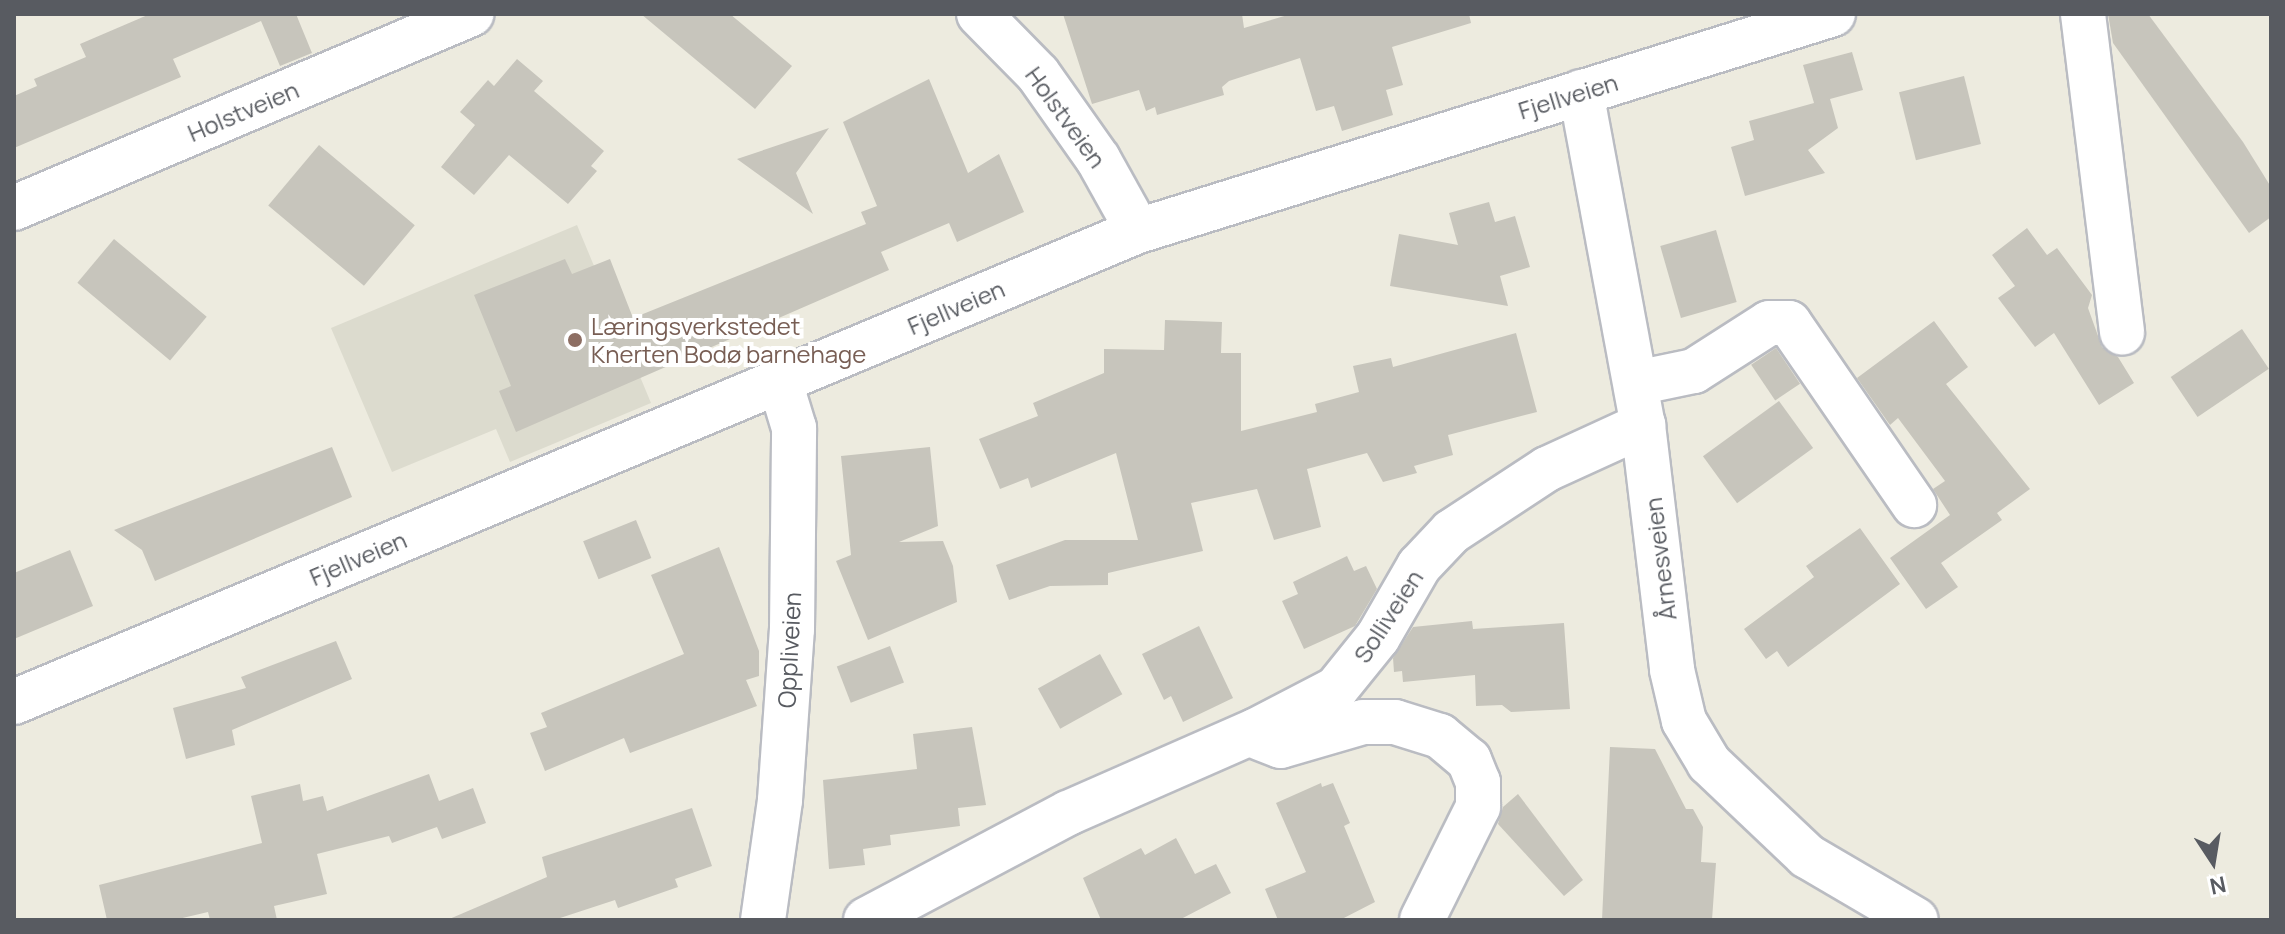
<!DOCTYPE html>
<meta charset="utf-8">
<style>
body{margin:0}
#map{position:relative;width:2285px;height:934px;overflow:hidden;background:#edebdf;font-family:Manrope,sans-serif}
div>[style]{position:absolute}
.education>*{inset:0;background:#dcdbce}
.building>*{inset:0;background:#c7c5bc;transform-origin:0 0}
.roads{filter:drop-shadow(2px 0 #babcc2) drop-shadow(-2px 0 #babcc2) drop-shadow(0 2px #babcc2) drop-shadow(0 -2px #babcc2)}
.minor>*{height:44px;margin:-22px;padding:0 22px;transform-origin:22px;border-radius:22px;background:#fff}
.dots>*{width:22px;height:22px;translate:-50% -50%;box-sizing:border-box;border:4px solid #fff;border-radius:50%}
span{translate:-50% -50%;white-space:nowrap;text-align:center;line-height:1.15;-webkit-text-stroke:8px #fff;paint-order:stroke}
.street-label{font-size:24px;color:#585b61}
.education-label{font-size:24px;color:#785e54}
.left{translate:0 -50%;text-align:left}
.frame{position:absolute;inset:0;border:16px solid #585b61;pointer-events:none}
.north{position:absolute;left:2173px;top:822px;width:80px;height:80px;-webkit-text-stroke:6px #fff;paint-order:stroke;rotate:168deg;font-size:22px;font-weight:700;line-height:32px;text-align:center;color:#585b61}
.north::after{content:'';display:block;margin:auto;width:28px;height:36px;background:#585b61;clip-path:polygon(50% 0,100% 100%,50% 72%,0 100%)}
</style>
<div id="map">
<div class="education">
<div style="clip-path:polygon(577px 225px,651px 403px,510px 462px,496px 429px,392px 472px,331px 328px)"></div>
</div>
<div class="building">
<div style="clip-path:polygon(150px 14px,296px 14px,312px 53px,280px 66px,261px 21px,173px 59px,181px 77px,14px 148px,14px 96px,37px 86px,34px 79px,86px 57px,80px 44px)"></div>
<div style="clip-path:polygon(641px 14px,730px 14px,792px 66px,755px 109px)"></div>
<div style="clip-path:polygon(1063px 14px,1242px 14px,1244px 28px,1291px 14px,1469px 14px,1471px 23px,1392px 47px,1403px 85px,1386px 90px,1393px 115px,1342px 131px,1334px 106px,1316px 111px,1300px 58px,1229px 81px,1222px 87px,1224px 95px,1157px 115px,1155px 107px,1146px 111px,1139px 90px,1092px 104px)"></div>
<div style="clip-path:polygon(2108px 14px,2148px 14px,2243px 142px,2271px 187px,2271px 217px,2249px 233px,2113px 43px)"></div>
<div style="clip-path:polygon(1852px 52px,1863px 90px,1830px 99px,1838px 128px,1808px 150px,1825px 173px,1745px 196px,1731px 147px,1754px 140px,1749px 121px,1814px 103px,1803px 65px)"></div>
<div style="clip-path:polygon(517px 59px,543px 81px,534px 91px,604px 151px,591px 166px,597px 171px,568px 204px,509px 155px,474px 195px,441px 167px,475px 125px,460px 112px,488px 80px,494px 86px)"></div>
<div style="left:1964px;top:76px;width:70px;height:67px;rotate:76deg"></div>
<div style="clip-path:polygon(929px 79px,968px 173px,999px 154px,1024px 212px,957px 242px,949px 223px,881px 252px,889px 270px,516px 432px,499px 391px,511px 386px,474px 295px,565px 259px,572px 274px,610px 259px,633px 318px,866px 224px,861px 212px,877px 206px,843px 122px)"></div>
<div style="clip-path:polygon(829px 128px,796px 173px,813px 214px,737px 159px)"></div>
<div style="left:319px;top:145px;width:125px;height:79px;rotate:40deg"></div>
<div style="clip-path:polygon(1489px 202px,1495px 222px,1515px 216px,1530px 267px,1500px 276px,1508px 306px,1390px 286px,1399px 234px,1458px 245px,1449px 213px)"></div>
<div style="clip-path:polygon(2027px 228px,2047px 255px,2057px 248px,2092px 295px,2088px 308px,2102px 347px,2118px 357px,2134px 383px,2099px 405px,2054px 333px,2035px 347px,1998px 298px,2015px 286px,1992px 255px)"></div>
<div style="left:1716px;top:230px;width:75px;height:58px;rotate:74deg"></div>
<div style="left:114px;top:239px;width:121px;height:57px;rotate:40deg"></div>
<div style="clip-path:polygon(1165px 320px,1222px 322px,1221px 353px,1241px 353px,1241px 431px,1317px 412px,1315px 404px,1359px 392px,1353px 366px,1391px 358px,1393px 367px,1516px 333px,1537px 412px,1448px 435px,1453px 455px,1414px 466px,1417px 473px,1383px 482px,1367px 453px,1307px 469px,1321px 527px,1274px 540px,1257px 489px,1191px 503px,1203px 551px,1108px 573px,1108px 585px,1050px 586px,1009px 600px,996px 565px,1065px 540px,1138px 540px,1116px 453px,1031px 488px,1028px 478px,1000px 489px,979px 439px,1038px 416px,1033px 403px,1104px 373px,1104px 349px,1164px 350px)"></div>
<div style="clip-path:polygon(1934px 321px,1968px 367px,1946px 384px,2030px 489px,1997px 513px,2002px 520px,1941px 563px,1958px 587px,1926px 609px,1890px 558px,1950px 515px,1933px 489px,1945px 481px,1898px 418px,1890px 425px,1857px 378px)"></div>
<div style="left:2242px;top:329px;width:48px;height:86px;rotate:56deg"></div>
<div style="left:1776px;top:348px;width:43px;height:30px;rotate:56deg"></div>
<div style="left:1779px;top:401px;width:58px;height:94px;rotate:54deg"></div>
<div style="clip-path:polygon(332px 447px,352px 497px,155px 581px,142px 550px,114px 530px)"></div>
<div style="clip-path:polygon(930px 447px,938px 526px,899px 542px,943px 541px,953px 566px,957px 602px,868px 640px,836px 561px,851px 555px,841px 456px)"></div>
<div style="left:636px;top:520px;width:41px;height:57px;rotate:68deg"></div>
<div style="clip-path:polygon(1860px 528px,1900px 584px,1788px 667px,1777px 651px,1766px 659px,1744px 629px,1814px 577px,1806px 566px)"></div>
<div style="clip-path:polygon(719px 547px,759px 651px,759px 676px,746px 680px,757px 706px,630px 753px,624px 738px,545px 771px,530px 733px,547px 727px,541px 713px,684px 654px,651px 575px)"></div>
<div style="clip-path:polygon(70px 550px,93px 606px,14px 639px,14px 573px)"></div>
<div style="clip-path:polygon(1347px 556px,1354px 571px,1366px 566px,1377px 589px,1355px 626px,1304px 649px,1282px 601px,1298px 594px,1293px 582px)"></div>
<div style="clip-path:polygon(1472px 621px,1473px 629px,1564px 623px,1570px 709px,1511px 712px,1502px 705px,1476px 706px,1475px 675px,1403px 682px,1402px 671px,1394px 672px,1393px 658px,1413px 627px)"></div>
<div style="clip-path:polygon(1199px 626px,1233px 698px,1183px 722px,1171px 696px,1164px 700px,1142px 654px)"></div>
<div style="clip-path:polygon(336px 641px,352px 679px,232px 730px,235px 745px,186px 759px,173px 708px,246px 688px,241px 677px)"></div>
<div style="left:890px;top:646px;width:39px;height:57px;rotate:69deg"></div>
<div style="left:1100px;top:654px;width:46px;height:71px;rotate:61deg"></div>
<div style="clip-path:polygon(972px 727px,986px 805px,958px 808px,960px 826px,890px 835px,891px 845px,863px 849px,865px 865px,829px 869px,823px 780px,917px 769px,913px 734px)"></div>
<div style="clip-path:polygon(1610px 747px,1655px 749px,1686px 809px,1693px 809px,1703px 827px,1701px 862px,1716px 863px,1712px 920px,1602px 920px)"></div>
<div style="clip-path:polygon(429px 774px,439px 801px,473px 788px,486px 823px,442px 839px,437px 827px,392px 843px,389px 836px,317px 854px,327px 894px,274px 906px,277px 920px,210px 920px,208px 912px,174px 920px,107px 920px,99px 885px,262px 843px,251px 796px,300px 784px,303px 801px,323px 796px,327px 811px)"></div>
<div style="clip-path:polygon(1321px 783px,1322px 787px,1333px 783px,1350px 823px,1344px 826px,1375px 902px,1340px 920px,1278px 920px,1265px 889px,1306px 872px,1276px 803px)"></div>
<div style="clip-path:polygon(1518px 794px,1583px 880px,1564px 896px,1498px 824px,1503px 807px)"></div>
<div style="clip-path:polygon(692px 808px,712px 866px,675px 879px,678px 887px,618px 908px,615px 900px,554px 920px,447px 920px,547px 877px,542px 857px)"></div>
<div style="clip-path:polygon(1176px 838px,1195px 874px,1216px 864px,1231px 893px,1179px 920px,1101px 920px,1083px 878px,1141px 848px,1145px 855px)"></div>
</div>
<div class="roads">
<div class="minor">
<div style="left:979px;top:14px;width:84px;rotate:45.5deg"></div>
<div style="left:1038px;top:74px;width:104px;rotate:54.8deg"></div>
<div style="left:1098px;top:159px;width:82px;rotate:60.9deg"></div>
<div style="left:2083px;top:14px;width:321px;rotate:83deg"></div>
<div style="left:1581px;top:92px;width:339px;rotate:79.5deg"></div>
<div style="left:1643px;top:425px;width:247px;rotate:83.2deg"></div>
<div style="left:1672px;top:670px;width:52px;rotate:76.8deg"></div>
<div style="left:1684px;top:721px;width:49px;rotate:59.2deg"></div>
<div style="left:1709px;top:763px;width:135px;rotate:43.5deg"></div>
<div style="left:1807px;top:856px;width:126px;rotate:30.4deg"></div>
<div style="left:14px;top:208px;width:497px;rotate:-23deg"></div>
<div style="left:1636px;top:383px;width:59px;rotate:-11.7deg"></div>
<div style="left:1694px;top:371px;width:89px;rotate:-32.6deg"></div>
<div style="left:1769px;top:323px;width:20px"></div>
<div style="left:1789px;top:323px;width:221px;rotate:55.5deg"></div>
<div style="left:14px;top:702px;width:1219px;rotate:-22.74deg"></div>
<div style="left:1138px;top:231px;width:728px;rotate:-17.34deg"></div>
<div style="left:1260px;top:738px;width:22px;rotate:21deg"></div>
<div style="left:1281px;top:746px;width:85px;rotate:-16.3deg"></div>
<div style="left:1363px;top:722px;width:32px"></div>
<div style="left:1395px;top:722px;width:47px;rotate:17.3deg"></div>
<div style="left:1440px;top:736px;width:38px;rotate:40deg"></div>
<div style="left:1469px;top:760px;width:24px;rotate:68deg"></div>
<div style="left:1478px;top:782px;width:25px;rotate:90deg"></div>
<div style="left:1478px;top:807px;width:126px;rotate:116.4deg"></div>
<div style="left:763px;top:920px;width:121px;rotate:-81.9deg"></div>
<div style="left:780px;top:800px;width:171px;rotate:-86deg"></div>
<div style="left:792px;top:629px;width:201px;rotate:-89.4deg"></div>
<div style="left:794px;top:428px;width:48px;rotate:-106.9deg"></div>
<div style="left:866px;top:920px;width:229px;rotate:-27.9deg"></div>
<div style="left:1068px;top:813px;width:204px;rotate:-23.7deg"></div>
<div style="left:1255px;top:731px;width:91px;rotate:-27.4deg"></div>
<div style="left:1336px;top:689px;width:67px;rotate:-51.1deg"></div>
<div style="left:1378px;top:637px;width:82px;rotate:-60deg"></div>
<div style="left:1419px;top:566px;width:47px;rotate:-46.7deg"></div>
<div style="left:1451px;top:532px;width:115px;rotate:-33.3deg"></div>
<div style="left:1547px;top:469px;width:106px;rotate:-24.6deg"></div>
</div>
</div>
<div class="dots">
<div style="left:575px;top:340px;background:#8d6e63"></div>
</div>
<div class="street-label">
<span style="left:1568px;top:96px;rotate:-17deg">Fjellveien</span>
<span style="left:243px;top:111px;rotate:-23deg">Holstveien</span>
<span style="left:1066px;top:117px;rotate:54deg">Holstveien</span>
<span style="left:956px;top:307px;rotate:-23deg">Fjellveien</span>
<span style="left:358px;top:558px;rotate:-23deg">Fjellveien</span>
<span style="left:1660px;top:559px;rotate:-97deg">Årnesveien</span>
<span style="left:1388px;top:616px;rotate:-57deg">Solliveien</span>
<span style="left:789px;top:650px;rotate:-87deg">Oppliveien</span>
</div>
<div class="education-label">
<span class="left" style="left:591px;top:340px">Læringsverkstedet<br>Knerten Bodø barnehage</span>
</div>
<div class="frame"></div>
<div class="north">N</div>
</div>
